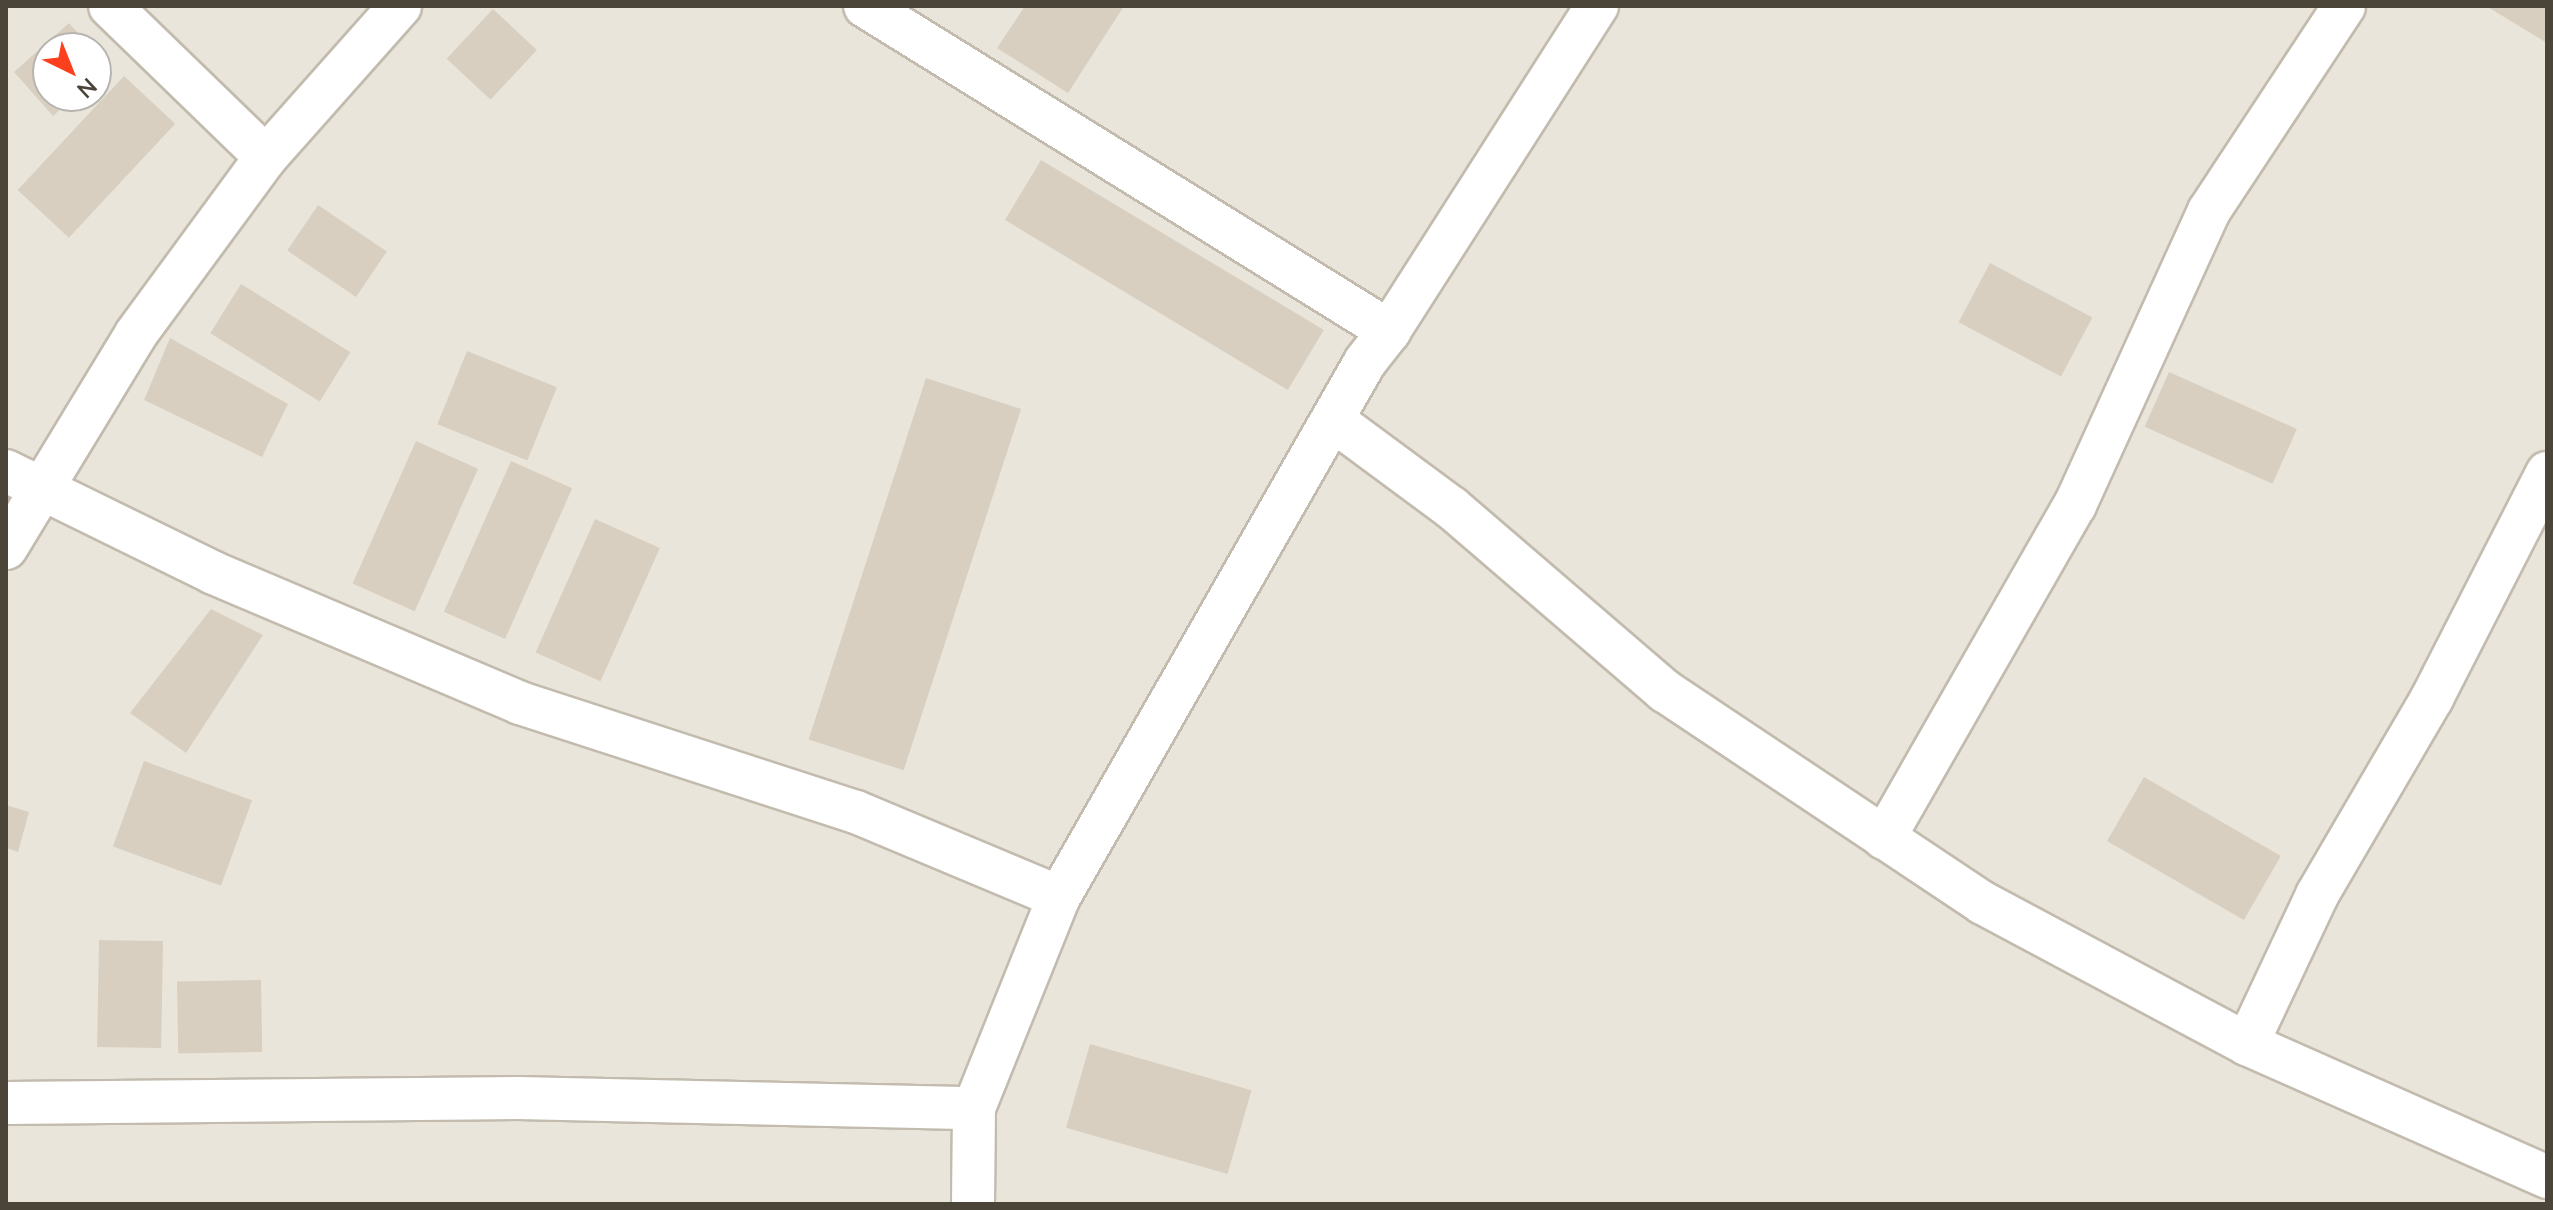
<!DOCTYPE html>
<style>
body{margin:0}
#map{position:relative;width:2553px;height:1210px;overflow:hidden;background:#f6f3ec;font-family:Lato,sans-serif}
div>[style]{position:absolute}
.residential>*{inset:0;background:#eae5da}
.building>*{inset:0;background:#d8cfc1;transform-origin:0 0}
.roads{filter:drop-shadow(2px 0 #c2bbae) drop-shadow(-2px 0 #c2bbae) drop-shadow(0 2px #c2bbae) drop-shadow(0 -2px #c2bbae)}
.minor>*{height:42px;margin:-21px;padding:0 21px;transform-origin:21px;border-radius:21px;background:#fff}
span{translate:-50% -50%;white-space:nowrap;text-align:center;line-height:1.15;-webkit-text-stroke:8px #fff;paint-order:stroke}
.frame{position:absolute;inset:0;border:8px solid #4b4439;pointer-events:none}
.north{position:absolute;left:32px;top:32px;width:80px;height:80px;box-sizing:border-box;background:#fff;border:2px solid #b7b4b0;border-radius:50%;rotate:137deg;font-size:22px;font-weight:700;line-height:32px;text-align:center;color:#4b4439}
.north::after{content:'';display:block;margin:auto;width:28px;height:36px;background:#fc3f1d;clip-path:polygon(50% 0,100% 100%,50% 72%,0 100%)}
</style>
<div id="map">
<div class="residential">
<div style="clip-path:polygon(evenodd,6px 6px,2547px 6px,2547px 1204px,6px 1204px,6px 6px,48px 48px,96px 48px,96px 96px,48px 96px,48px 48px)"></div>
</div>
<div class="building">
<div style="clip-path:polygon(1025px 6px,1124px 6px,1068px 93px,997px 48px)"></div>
<div style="clip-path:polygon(2486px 6px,2547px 6px,2547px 43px)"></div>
<div style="left:493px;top:9px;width:60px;height:68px;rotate:43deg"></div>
<div style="clip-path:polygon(69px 23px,91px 48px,48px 48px,48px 96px,75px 96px,53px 116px,14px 72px)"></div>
<div style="left:124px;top:76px;width:70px;height:156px;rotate:43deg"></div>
<div style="left:1041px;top:160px;width:330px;height:70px;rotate:31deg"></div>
<div style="left:318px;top:205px;width:83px;height:55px;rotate:34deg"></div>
<div style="left:1990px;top:263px;width:116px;height:67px;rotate:28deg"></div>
<div style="left:241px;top:284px;width:129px;height:58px;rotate:32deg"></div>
<div style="clip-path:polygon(170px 338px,288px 404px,262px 457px,144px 400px)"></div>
<div style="left:467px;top:351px;width:97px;height:79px;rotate:22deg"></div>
<div style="left:2169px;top:372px;width:140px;height:60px;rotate:24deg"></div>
<div style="left:926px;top:378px;width:100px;height:380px;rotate:18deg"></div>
<div style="left:416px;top:441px;width:68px;height:156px;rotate:24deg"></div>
<div style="left:511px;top:461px;width:67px;height:165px;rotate:24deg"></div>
<div style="left:595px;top:519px;width:71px;height:146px;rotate:24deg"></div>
<div style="clip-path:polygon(211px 609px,263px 635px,186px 753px,130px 713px)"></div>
<div style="left:144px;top:761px;width:115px;height:91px;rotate:20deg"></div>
<div style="left:2144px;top:777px;width:158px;height:74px;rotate:30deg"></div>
<div style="clip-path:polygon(6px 805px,29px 812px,18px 852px,6px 848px)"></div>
<div style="left:99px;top:940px;width:64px;height:107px;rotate:1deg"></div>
<div style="left:261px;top:980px;width:72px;height:84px;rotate:89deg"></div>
<div style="left:1090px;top:1044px;width:168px;height:87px;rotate:16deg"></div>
</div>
<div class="roads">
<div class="minor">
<div style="left:110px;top:6px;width:217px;rotate:44.1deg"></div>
<div style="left:865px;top:6px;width:617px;rotate:31.81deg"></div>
<div style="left:1333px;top:420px;width:148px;rotate:36.5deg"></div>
<div style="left:1452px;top:508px;width:281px;rotate:40.7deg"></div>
<div style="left:1665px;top:691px;width:382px;rotate:33.7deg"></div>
<div style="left:1983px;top:903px;width:299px;rotate:28.1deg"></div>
<div style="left:2247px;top:1044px;width:328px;rotate:23.9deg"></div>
<div style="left:6px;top:471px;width:232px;rotate:26.1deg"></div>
<div style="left:214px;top:573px;width:332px;rotate:23deg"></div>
<div style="left:520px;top:703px;width:353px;rotate:18deg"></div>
<div style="left:856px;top:812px;width:220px;rotate:22.7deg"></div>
<div style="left:6px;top:548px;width:250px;rotate:-58.7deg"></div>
<div style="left:136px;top:334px;width:220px;rotate:-53.7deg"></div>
<div style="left:266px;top:157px;width:202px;rotate:-48.4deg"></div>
<div style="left:1884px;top:838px;width:384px;rotate:-60.2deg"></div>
<div style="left:2075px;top:505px;width:323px;rotate:-65.5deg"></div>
<div style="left:2209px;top:211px;width:245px;rotate:-56.6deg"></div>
<div style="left:2247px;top:1044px;width:165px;rotate:-64.8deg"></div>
<div style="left:2317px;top:895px;width:228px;rotate:-59.7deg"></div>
<div style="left:2432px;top:698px;width:253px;rotate:-62.9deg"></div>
<div style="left:6px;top:1103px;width:512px;rotate:-0.56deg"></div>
<div style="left:518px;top:1098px;width:456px;rotate:1.3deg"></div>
<div style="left:973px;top:1204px;width:96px;rotate:-89.4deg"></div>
<div style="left:974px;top:1108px;width:227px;rotate:-68.1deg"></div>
<div style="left:1059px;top:897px;width:616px;rotate:-60.23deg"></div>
<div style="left:1365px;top:362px;width:39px;rotate:-52deg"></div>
<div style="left:1389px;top:331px;width:386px;rotate:-57.4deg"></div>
</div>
</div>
<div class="frame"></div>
<div class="north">N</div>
</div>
